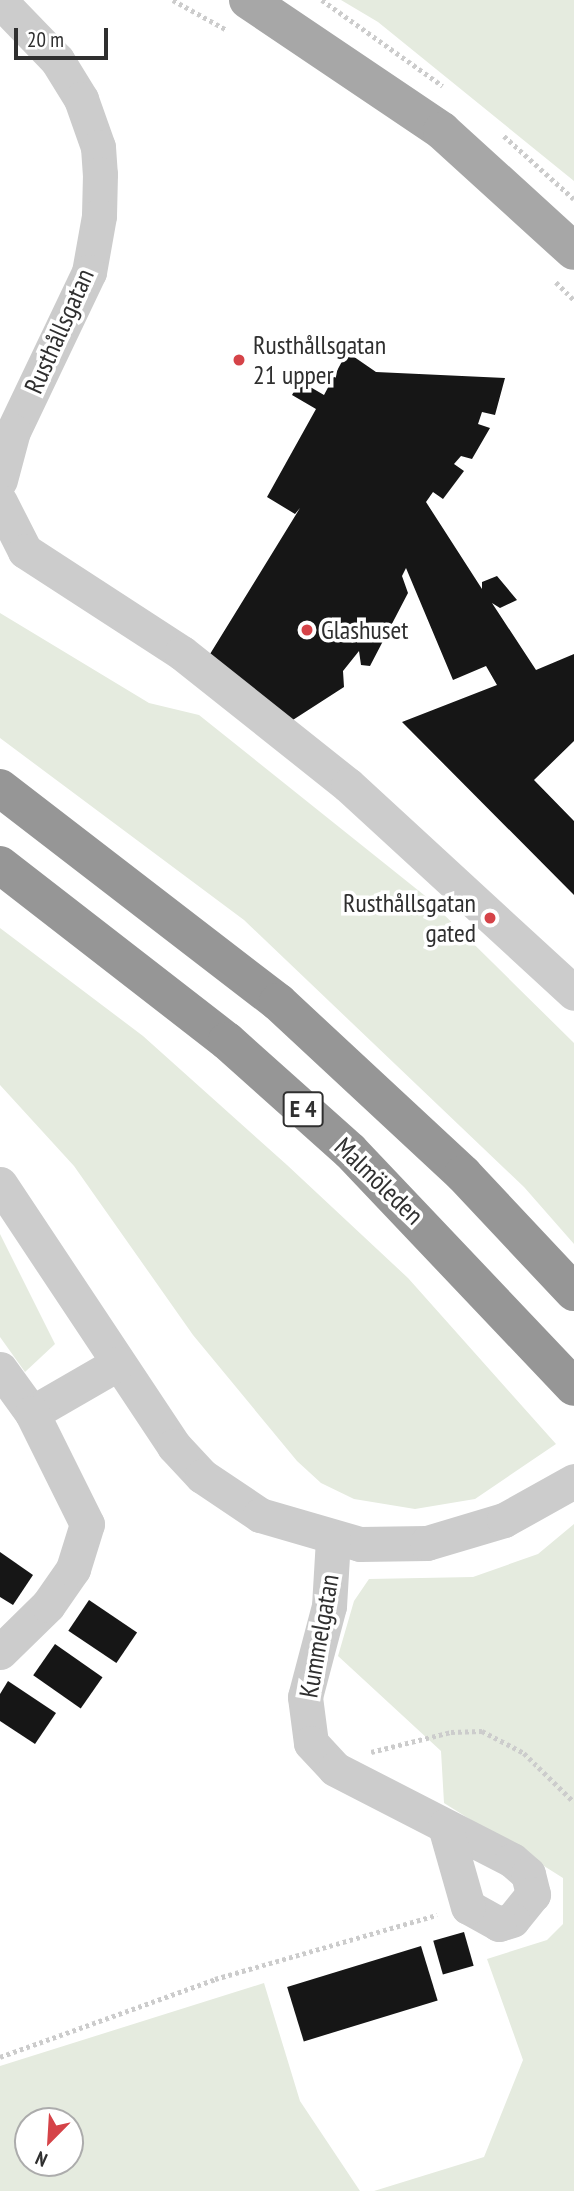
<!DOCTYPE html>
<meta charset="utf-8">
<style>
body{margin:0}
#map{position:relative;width:574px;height:2191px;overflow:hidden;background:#fff;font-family:"PT Sans Narrow",sans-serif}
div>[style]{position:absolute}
.green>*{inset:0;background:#e5ebdf}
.building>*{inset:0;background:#161616;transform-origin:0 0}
.path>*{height:4.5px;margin-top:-2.25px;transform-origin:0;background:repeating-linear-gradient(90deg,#ccc 0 3.5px,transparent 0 7px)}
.minor>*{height:35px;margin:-17.5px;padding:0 17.5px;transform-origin:17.5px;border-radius:17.5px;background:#ccc}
.major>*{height:38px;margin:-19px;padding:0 19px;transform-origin:19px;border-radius:19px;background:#a7a7a7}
.highway>*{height:38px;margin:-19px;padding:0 19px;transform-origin:19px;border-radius:19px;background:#969696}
.dots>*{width:19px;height:19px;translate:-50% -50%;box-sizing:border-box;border:4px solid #fff;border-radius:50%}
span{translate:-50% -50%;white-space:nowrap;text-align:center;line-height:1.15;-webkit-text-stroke:7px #fff;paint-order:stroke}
.shield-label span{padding:2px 5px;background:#fff;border:2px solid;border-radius:5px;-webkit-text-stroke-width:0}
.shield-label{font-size:24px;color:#2f2f2f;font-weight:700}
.street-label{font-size:26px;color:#2f2f2f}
.poi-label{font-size:26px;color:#2f2f2f}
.left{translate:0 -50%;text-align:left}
.right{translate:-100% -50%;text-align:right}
.north{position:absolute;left:14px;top:2107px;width:70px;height:70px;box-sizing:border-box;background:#fff;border:2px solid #acacac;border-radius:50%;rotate:204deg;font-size:19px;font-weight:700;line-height:28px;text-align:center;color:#2f2f2f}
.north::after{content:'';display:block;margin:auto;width:24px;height:32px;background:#d54348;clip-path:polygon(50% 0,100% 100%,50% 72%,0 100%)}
.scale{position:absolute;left:14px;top:28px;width:94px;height:32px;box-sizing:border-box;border:4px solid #2f2f2f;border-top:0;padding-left:9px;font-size:21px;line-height:24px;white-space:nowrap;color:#2f2f2f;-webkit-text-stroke:5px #fff;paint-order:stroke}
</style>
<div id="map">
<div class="green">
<div style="clip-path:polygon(341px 0,574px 0,574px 181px,378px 22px)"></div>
<div style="clip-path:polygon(0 613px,149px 703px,199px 715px,424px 895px,574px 1043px,574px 1244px,524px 1187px,244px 920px,0 738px)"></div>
<div style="clip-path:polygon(0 928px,143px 1036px,287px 1165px,408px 1278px,556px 1444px,475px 1499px,415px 1509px,354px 1499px,321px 1483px,297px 1461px,193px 1335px,74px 1166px,0 1085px)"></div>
<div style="clip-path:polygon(0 1234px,55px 1344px,25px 1372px,0 1337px)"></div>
<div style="clip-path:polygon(574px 1524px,574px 2191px,374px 2191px,484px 2157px,523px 2060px,487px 1959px,547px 1940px,563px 1924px,563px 1878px,444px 1803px,441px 1751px,338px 1656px,354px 1601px,369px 1579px,473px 1577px,538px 1554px)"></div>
<div style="clip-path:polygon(evenodd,264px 1983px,300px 2101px,360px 2191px,0 2191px,0 2066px,264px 1983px,28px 2121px,70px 2121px,70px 2163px,28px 2163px,28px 2121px)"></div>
</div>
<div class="building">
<div style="clip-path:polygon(347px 352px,376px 372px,505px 378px,495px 415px,482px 412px,478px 424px,490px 428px,472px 459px,461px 456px,454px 464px,464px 471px,443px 499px,433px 492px,426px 502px,482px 589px,482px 582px,497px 576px,517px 600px,500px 608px,492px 603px,536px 670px,574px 654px,574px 741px,534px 780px,574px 821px,574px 895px,402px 722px,497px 685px,486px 666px,453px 680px,406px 568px,402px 576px,408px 593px,370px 666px,361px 665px,359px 651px,343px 671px,344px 687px,268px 736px,202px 667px,300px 508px,295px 514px,267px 497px,316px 409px,292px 395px,300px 381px,324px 395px)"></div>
<div style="clip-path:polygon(0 1552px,33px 1575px,13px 1605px,0 1597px)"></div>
<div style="left:89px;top:1600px;width:58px;height:37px;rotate:34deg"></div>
<div style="left:55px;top:1644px;width:58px;height:38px;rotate:35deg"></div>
<div style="clip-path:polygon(8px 1681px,56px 1713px,35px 1744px,0 1721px,0 1694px)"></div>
<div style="left:464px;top:1932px;width:35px;height:32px;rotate:74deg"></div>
<div style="left:421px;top:1946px;width:57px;height:140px;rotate:73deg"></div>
</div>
<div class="path">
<div style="left:173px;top:0;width:60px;rotate:29.1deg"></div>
<div style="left:322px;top:0;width:148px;rotate:35.4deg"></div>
<div style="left:504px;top:136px;width:94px;rotate:42deg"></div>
<div style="left:556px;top:282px;width:25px;rotate:45deg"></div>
<div style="left:371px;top:1752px;width:82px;rotate:-14deg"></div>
<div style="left:451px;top:1732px;width:31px;rotate:-2deg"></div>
<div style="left:482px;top:1731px;width:47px;rotate:27.6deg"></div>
<div style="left:524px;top:1753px;width:70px;rotate:44.4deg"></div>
<div style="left:0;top:2057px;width:229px;rotate:-19.9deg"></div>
<div style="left:215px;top:1979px;width:231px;rotate:-16.1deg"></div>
</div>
<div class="minor">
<div style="left:0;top:1px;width:82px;rotate:46deg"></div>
<div style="left:57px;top:60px;width:46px;rotate:58.4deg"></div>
<div style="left:81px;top:99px;width:51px;rotate:70.5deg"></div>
<div style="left:98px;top:147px;width:27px;rotate:86deg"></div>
<div style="left:100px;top:174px;width:42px;rotate:91.4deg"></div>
<div style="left:99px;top:216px;width:57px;rotate:100.1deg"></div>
<div style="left:89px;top:272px;width:176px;rotate:115.5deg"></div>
<div style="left:13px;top:431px;width:51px;rotate:104.9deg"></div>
<div style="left:0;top:502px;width:55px;rotate:63deg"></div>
<div style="left:25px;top:551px;width:187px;rotate:33deg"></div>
<div style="left:182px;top:653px;width:212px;rotate:38.5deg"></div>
<div style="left:348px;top:785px;width:307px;rotate:42.6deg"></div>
<div style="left:0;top:1184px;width:315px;rotate:56.4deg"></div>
<div style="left:174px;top:1446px;width:41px;rotate:47deg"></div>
<div style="left:202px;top:1476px;width:70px;rotate:33.9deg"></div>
<div style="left:260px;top:1515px;width:104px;rotate:16.2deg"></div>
<div style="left:360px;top:1544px;width:67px;rotate:-0.9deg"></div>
<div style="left:427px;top:1543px;width:80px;rotate:-16.6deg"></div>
<div style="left:504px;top:1520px;width:80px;rotate:-29.1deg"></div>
<div style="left:0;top:1369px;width:54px;rotate:54deg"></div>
<div style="left:32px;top:1413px;width:98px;rotate:-30deg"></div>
<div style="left:333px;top:1539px;width:67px;rotate:93.4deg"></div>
<div style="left:329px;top:1606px;width:94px;rotate:104.8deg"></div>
<div style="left:305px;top:1697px;width:46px;rotate:82.6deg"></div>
<div style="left:311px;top:1743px;width:35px;rotate:47deg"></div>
<div style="left:335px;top:1769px;width:199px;rotate:27.2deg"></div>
<div style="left:512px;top:1860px;width:21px;rotate:41deg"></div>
<div style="left:528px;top:1874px;width:21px;rotate:76deg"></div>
<div style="left:533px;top:1894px;width:33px;rotate:129deg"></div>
<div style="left:512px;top:1920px;width:14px;rotate:163deg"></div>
<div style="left:499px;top:1924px;width:35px;rotate:-151deg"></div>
<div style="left:468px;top:1907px;width:84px;rotate:-105.9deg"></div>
<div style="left:0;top:1652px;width:67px;rotate:-44.4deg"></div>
<div style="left:48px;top:1605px;width:44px;rotate:-55.2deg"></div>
<div style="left:73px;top:1569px;width:47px;rotate:-72.7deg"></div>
<div style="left:87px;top:1524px;width:124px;rotate:-116.4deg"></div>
</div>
<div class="major">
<div style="left:248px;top:0;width:234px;rotate:34deg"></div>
<div style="left:442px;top:131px;width:178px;rotate:42.3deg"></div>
</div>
<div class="highway">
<div style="left:0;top:788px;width:351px;rotate:37.6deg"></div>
<div style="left:278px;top:1002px;width:253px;rotate:42.9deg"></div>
<div style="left:463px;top:1174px;width:162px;rotate:46.8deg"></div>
<div style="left:0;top:865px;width:287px;rotate:37.8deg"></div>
<div style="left:227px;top:1041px;width:165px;rotate:41.8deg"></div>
<div style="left:350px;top:1151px;width:325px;rotate:46.5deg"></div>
</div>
<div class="dots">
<div style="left:239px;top:360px;background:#d54348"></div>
<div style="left:307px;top:630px;background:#d54348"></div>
<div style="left:490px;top:918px;background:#d54348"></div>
</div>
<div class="shield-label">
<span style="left:303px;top:1109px">E 4</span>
</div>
<div class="street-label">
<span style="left:59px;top:331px;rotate:-66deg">Rusthållsgatan</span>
<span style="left:379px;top:1181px;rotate:44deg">Malmöleden</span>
<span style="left:319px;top:1636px;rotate:-80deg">Kummelgatan</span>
</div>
<div class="poi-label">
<span class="left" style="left:253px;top:360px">Rusthållsgatan<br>21 upper</span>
<span class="left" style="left:321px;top:630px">Glashuset</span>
<span class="right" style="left:476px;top:918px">Rusthållsgatan<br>gated</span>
</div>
<div class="north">N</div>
<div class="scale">20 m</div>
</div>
